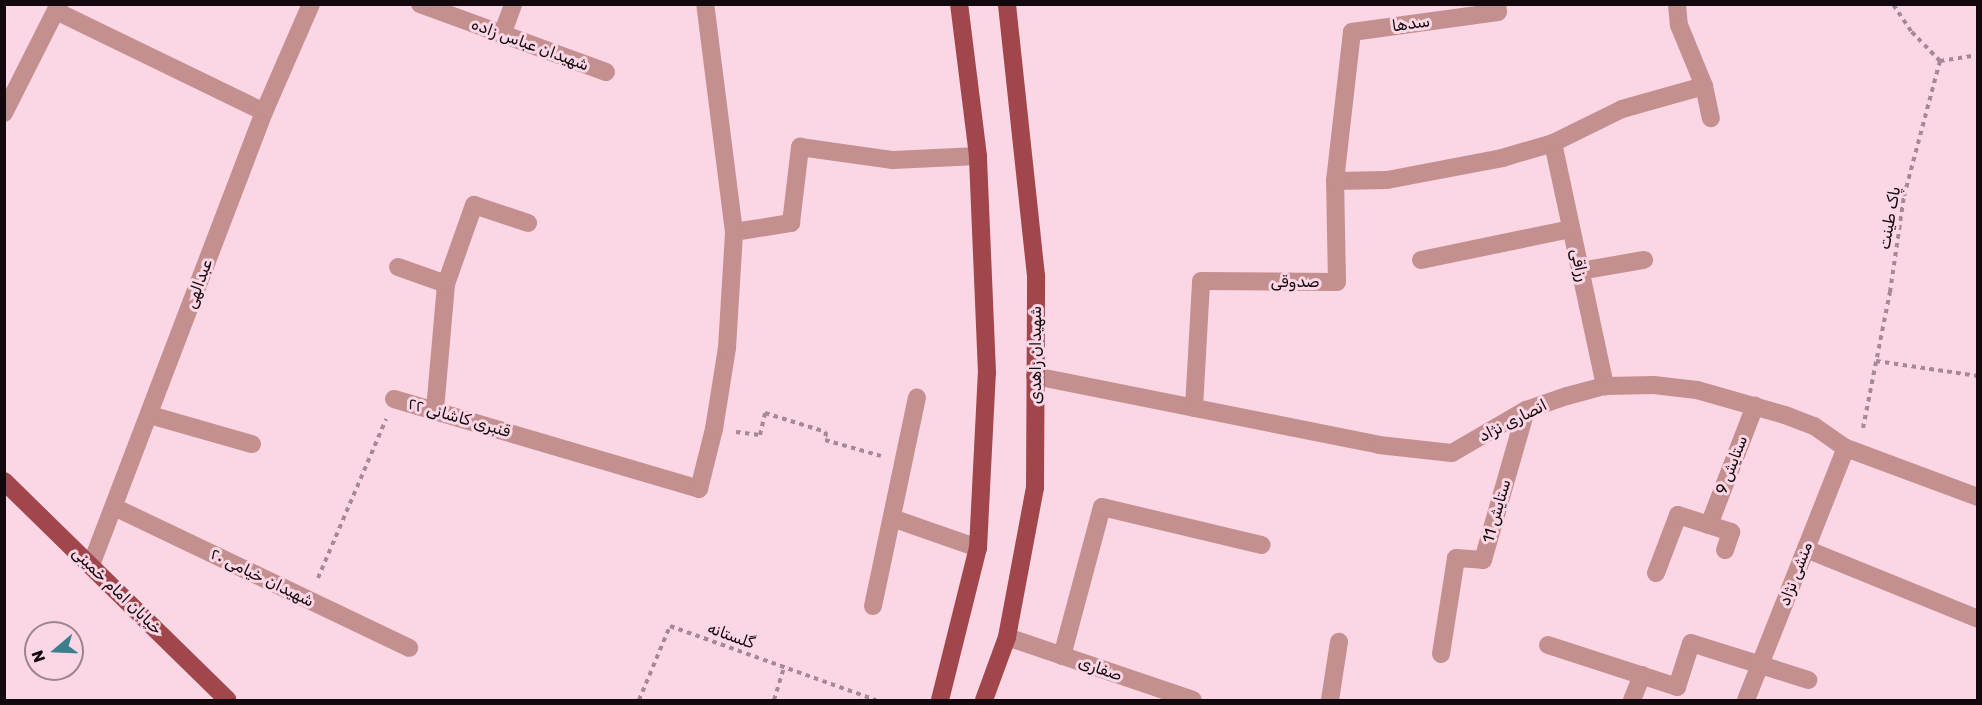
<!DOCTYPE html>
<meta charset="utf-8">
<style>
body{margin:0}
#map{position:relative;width:1982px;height:705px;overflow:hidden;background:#fbd6e5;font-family:Rubik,"Noto Naskh Arabic",sans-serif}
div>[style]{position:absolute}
.path>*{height:4px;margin-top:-2px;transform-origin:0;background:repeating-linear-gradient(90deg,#a58a95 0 4.5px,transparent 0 9px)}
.minor>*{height:18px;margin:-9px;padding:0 9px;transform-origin:9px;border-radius:9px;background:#c48f8f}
.major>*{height:18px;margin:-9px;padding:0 9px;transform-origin:9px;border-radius:9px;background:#a1464b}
span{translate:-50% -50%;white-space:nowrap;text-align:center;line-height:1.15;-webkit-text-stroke:6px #fbd6e5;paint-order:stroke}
.street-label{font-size:16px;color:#13080d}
.frame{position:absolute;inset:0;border:6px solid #13080d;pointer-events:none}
.north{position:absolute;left:24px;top:621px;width:60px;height:60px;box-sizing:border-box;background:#fbd6e5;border:2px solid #9e848f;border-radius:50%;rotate:251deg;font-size:16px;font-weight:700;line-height:24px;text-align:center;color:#13080d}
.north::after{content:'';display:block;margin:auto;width:21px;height:27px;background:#3b7e8e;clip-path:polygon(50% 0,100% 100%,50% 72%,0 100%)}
</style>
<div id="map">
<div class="path">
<div style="left:1940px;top:61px;width:32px;rotate:-9deg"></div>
<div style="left:1876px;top:361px;width:103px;rotate:8.4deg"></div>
<div style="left:1863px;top:428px;width:139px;rotate:-78.8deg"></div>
<div style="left:1890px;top:292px;width:97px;rotate:-81.7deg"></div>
<div style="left:1904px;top:196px;width:140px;rotate:-75.1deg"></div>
<div style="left:1940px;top:61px;width:42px;rotate:-134deg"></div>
<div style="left:1911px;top:31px;width:32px;rotate:-124deg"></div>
<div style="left:736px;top:432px;width:24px;rotate:7deg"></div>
<div style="left:760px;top:435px;width:23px;rotate:-77deg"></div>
<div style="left:765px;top:413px;width:64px;rotate:17.3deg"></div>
<div style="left:826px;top:432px;width:8px;rotate:97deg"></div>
<div style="left:825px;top:440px;width:58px;rotate:15.9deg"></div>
<div style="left:318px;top:578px;width:173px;rotate:-66.8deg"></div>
<div style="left:639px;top:700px;width:80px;rotate:-67.3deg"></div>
<div style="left:670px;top:626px;width:219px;rotate:19.8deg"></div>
<div style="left:774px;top:700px;width:34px;rotate:-73deg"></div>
</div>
<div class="minor">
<div style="left:420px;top:4px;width:198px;rotate:20.1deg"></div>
<div style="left:1677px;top:4px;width:21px;rotate:85deg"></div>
<div style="left:1679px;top:25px;width:66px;rotate:67.7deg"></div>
<div style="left:1704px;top:86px;width:33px;rotate:78deg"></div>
<div style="left:56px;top:11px;width:231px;rotate:25.9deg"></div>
<div style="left:502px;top:35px;width:33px;rotate:-70deg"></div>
<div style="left:4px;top:113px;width:122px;rotate:-63.2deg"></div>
<div style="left:1553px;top:143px;width:249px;rotate:77.9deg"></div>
<div style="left:1335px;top:181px;width:52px;rotate:-1.1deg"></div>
<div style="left:1387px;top:180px;width:117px;rotate:-10.8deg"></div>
<div style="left:1502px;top:158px;width:53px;rotate:-16.4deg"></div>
<div style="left:1553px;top:143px;width:77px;rotate:-26.2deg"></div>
<div style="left:1622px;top:109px;width:85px;rotate:-15.7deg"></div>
<div style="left:734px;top:232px;width:58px;rotate:-9deg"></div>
<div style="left:791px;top:223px;width:77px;rotate:-83.2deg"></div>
<div style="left:800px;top:147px;width:94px;rotate:8deg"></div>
<div style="left:893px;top:160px;width:85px;rotate:-2.7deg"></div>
<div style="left:1421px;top:260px;width:153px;rotate:-11.7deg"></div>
<div style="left:398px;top:267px;width:51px;rotate:19.5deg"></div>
<div style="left:1580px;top:271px;width:65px;rotate:-9.8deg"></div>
<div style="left:1035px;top:376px;width:351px;rotate:11.3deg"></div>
<div style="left:1379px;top:445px;width:73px;rotate:6.3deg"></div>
<div style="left:1452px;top:453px;width:86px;rotate:-30.2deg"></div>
<div style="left:1526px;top:410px;width:43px;rotate:-18.9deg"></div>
<div style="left:1567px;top:396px;width:39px;rotate:-15deg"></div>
<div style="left:1605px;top:386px;width:49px;rotate:-1.2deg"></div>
<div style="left:1654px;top:385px;width:43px;rotate:6.6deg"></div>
<div style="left:1697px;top:390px;width:91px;rotate:15.9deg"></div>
<div style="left:1785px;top:415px;width:31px;rotate:21deg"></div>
<div style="left:1814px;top:426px;width:39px;rotate:35deg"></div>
<div style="left:1846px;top:448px;width:141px;rotate:20.4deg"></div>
<div style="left:394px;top:399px;width:318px;rotate:16.4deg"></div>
<div style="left:699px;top:489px;width:62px;rotate:-76deg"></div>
<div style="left:714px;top:429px;width:82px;rotate:-80.9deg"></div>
<div style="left:727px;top:348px;width:116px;rotate:-86.5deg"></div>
<div style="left:734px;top:232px;width:230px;rotate:-97.2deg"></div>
<div style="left:1194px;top:408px;width:127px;rotate:-86.8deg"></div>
<div style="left:1201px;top:281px;width:136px;rotate:0.4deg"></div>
<div style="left:1337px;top:282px;width:101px;rotate:-91.1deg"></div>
<div style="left:1335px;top:181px;width:150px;rotate:-83.5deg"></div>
<div style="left:1352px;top:32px;width:147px;rotate:-7.8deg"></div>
<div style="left:1498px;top:12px;width:8px;rotate:-97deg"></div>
<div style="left:435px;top:410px;width:126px;rotate:-85deg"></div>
<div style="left:446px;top:284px;width:84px;rotate:-70.5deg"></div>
<div style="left:474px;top:205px;width:57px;rotate:18.4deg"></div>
<div style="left:150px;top:415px;width:106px;rotate:15.9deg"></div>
<div style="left:114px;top:507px;width:327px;rotate:25.5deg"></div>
<div style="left:892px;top:518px;width:91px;rotate:19.2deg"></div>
<div style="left:1709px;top:525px;width:128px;rotate:-68.9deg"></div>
<div style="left:1806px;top:549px;width:186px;rotate:22.1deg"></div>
<div style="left:91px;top:565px;width:485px;rotate:-69.1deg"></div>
<div style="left:264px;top:112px;width:118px;rotate:-66.5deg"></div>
<div style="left:1656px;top:573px;width:62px;rotate:-69.2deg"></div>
<div style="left:1678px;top:515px;width:56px;rotate:17.8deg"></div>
<div style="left:1731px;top:532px;width:19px;rotate:108deg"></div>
<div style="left:873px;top:606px;width:213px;rotate:-78.1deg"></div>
<div style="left:1007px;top:637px;width:196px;rotate:18.7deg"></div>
<div style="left:1548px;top:645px;width:136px;rotate:18deg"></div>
<div style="left:1677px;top:687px;width:46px;rotate:-72.3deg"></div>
<div style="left:1691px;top:643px;width:123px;rotate:17.5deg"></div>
<div style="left:1441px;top:654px;width:97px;rotate:-81.1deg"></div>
<div style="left:1456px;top:558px;width:27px;rotate:4deg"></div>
<div style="left:1483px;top:560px;width:156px;rotate:-74deg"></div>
<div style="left:1062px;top:656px;width:154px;rotate:-75deg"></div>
<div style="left:1102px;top:507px;width:164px;rotate:13.4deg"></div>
<div style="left:1330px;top:700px;width:59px;rotate:-81.2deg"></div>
<div style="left:1632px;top:700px;width:27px;rotate:-68deg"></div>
<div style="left:1746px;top:700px;width:271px;rotate:-68.4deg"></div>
</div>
<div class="major">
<div style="left:4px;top:481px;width:313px;rotate:44.4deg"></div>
<div style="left:940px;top:700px;width:157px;rotate:-76deg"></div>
<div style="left:978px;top:548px;width:175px;rotate:-87.1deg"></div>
<div style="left:987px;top:373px;width:217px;rotate:-92.4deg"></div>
<div style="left:978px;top:156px;width:153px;rotate:-97.1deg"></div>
<div style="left:984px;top:700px;width:67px;rotate:-69.9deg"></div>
<div style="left:1007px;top:637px;width:152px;rotate:-79.4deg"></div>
<div style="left:1035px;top:488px;width:212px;rotate:-89.7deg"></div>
<div style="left:1036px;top:276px;width:274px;rotate:-96.1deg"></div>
</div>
<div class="street-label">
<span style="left:1411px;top:24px;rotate:-8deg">سدها</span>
<span style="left:530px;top:45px;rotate:20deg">شهیدان عباس زاده</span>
<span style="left:1890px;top:218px;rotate:-80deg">پاک طینت</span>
<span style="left:1579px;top:265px;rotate:78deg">رزاقی</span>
<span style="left:1295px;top:282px">صدوقی</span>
<span style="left:199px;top:284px;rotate:-70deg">عبدالهی</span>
<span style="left:1036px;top:355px;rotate:-90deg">شهیدان زاهدی</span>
<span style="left:459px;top:418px;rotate:16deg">قنبری کاشانی ۲۲</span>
<span style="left:1513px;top:421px;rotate:-27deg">انصاری نژاد</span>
<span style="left:1732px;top:465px;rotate:-69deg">ستایش 9</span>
<span style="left:1497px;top:511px;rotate:-74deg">ستایش 11</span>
<span style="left:1796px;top:574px;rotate:-69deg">منشی نژاد</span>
<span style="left:262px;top:578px;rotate:26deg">شهیدان خیامی ۲۰</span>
<span style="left:117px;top:591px;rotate:44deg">خیابان امام خمینی</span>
<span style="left:731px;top:636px;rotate:20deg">گلستانه</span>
<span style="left:1100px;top:669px;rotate:19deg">صفاری</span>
</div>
<div class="frame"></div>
<div class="north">N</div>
</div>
